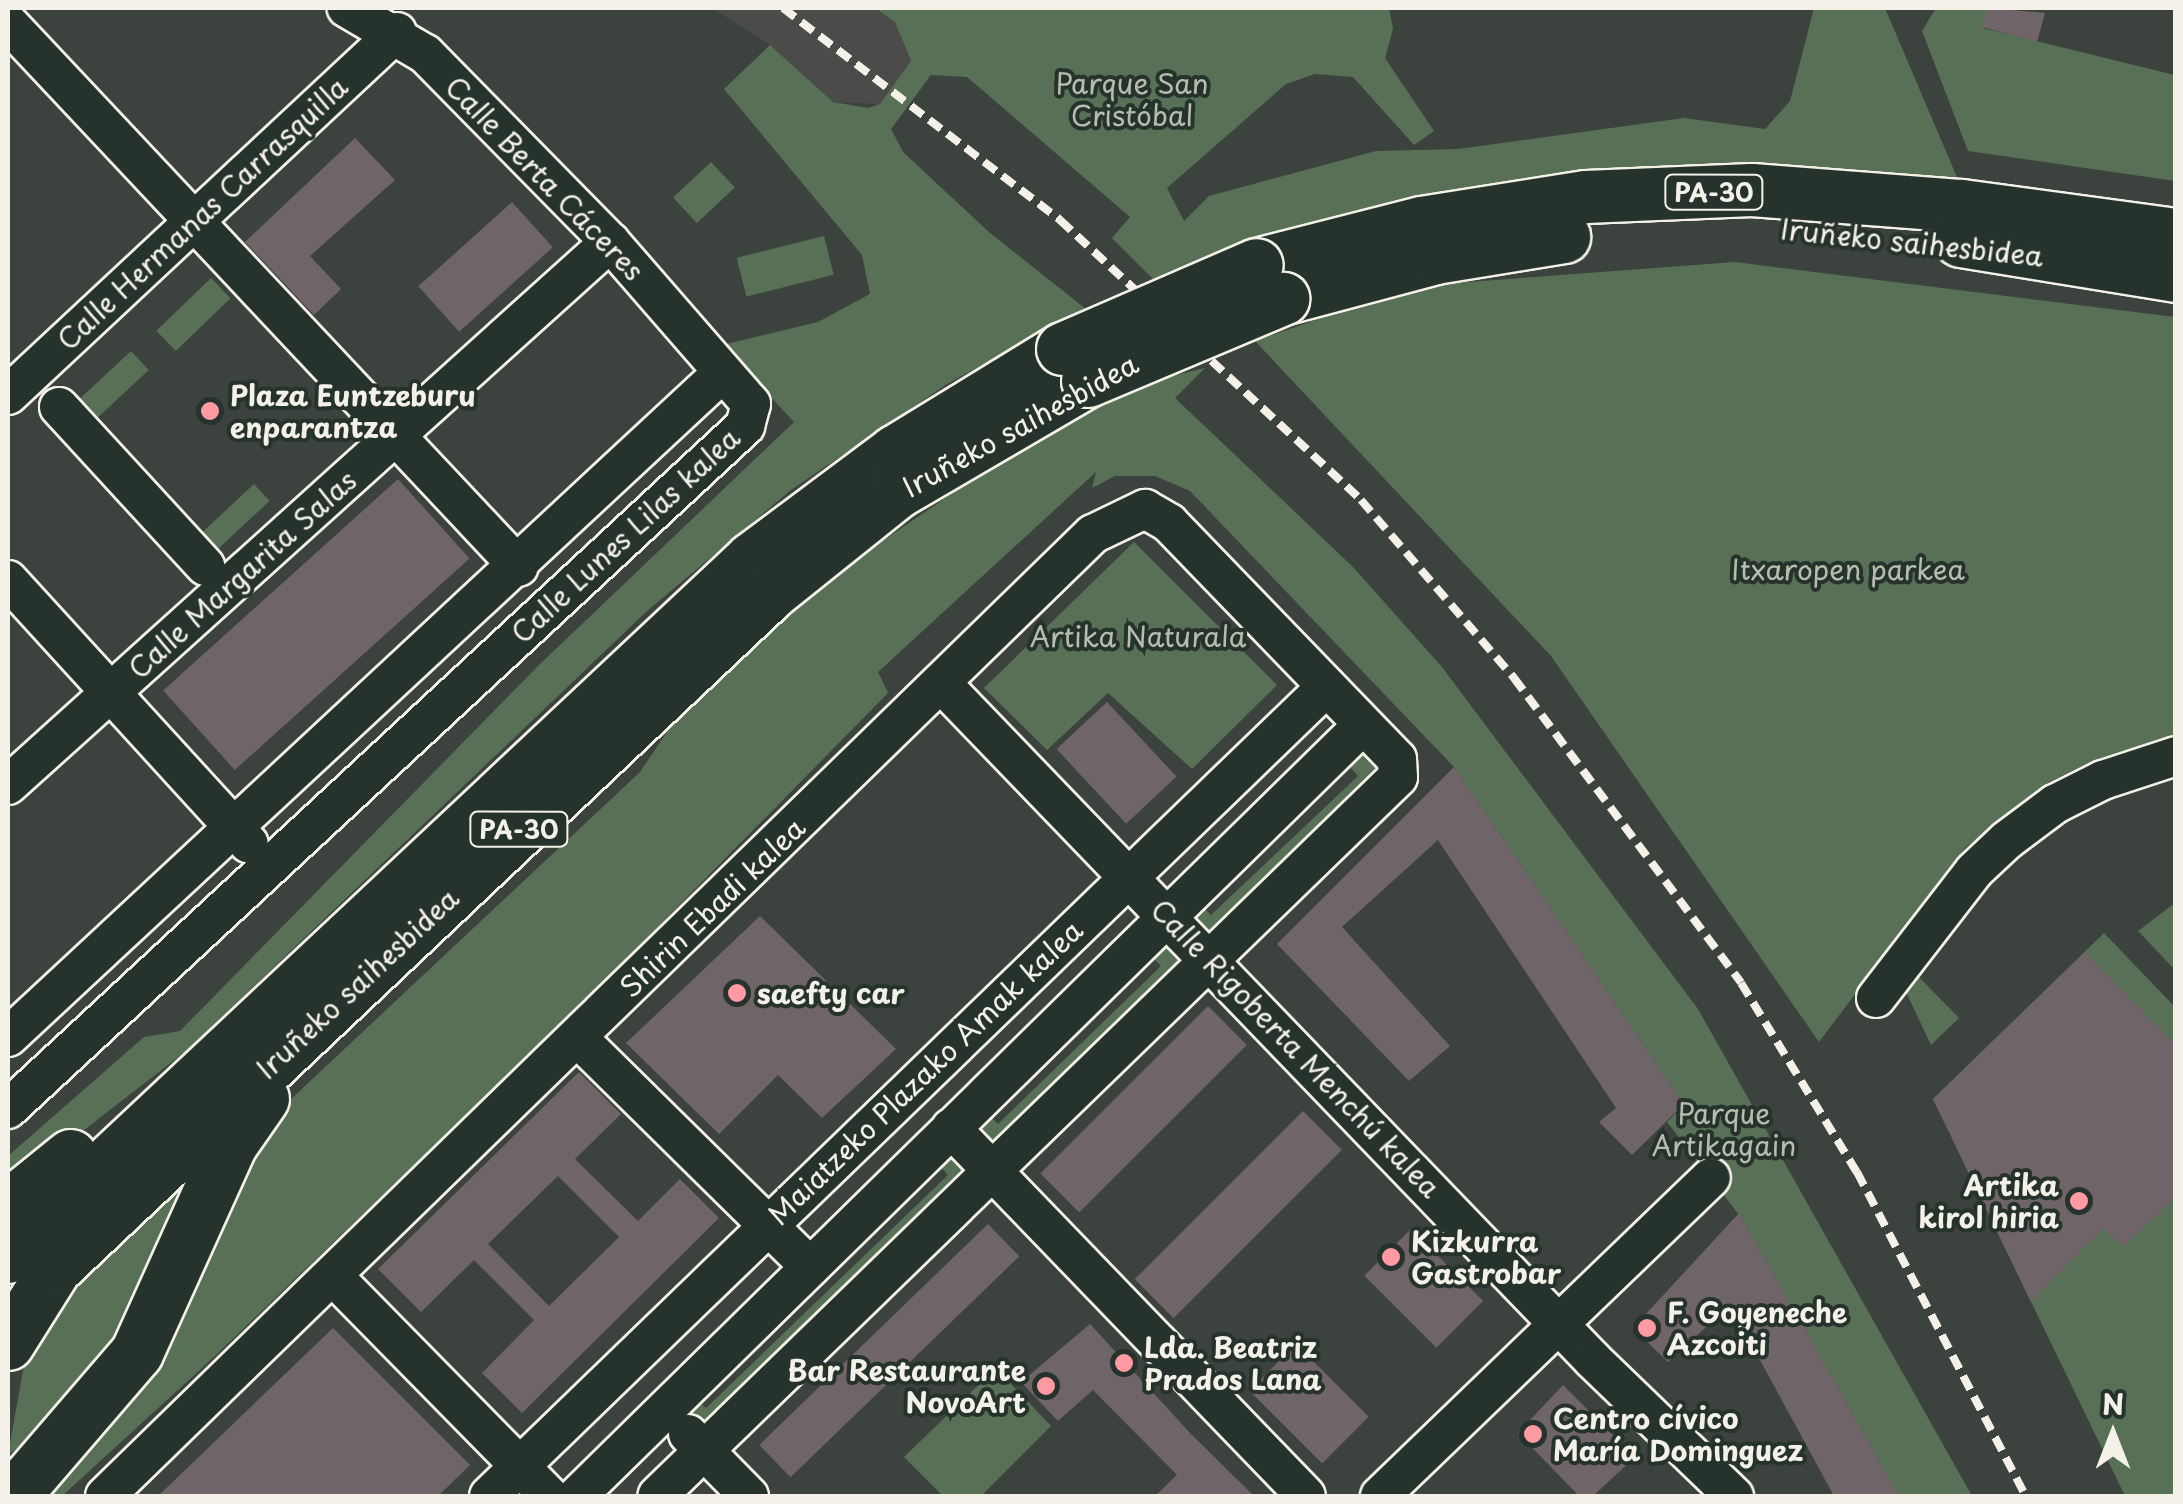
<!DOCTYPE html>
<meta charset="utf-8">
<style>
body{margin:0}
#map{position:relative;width:2183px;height:1504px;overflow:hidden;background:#3c423e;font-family:"Playpen Sans",sans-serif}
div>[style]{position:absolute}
.built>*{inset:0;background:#4b4c4a}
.green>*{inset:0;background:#587056;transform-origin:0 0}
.building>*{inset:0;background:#6f6467;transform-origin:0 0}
.roads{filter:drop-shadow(2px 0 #f4f1e8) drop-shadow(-2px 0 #f4f1e8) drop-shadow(0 2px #f4f1e8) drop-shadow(0 -2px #f4f1e8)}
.minor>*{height:38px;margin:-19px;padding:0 19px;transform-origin:19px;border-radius:19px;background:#26332d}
.highway>*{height:52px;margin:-26px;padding:0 26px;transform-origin:26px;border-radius:26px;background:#26332d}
.rail>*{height:8px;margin-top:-4px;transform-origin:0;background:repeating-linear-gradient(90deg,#f4f1e8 0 15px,transparent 0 23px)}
.bridges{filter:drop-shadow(2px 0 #f4f1e8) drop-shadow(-2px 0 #f4f1e8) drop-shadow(0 2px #f4f1e8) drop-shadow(0 -2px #f4f1e8)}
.highway-bridge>*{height:52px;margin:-26px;padding:0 26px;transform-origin:26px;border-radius:26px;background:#26332d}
.dots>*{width:28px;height:28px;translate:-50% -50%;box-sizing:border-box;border:5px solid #26332d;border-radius:50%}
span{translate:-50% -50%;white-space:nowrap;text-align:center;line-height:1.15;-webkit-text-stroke:8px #26332d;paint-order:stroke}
.shield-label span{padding:2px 8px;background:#26332d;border:2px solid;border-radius:8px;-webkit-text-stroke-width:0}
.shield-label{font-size:25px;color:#f4f1e8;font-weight:700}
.park-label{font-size:28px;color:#b6bdae}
.street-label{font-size:28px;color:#f4f1e8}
.poi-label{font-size:28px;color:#f4f1e8;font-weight:700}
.left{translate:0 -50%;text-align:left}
.right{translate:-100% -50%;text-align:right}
.frame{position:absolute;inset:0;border:10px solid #f4f1e8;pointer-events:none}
.north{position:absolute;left:2063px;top:1384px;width:100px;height:100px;-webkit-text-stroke:8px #26332d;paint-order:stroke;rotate:0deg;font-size:28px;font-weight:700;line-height:40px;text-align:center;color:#f4f1e8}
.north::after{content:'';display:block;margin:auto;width:35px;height:45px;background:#f4f1e8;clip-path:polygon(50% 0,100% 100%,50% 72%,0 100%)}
</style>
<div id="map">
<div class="built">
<div style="clip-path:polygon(712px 8px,875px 8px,895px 22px,911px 61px,880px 104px,833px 102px,770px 45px)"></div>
</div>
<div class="green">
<div style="clip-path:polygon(875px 8px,1389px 8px,1393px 29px,1385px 58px,1434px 131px,1414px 145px,1353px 77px,1315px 74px,1286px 84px,1167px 188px,1184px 221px,1209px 196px,1376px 151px,1458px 149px,1684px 118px,1765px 129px,1790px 101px,1814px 8px,1885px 8px,1959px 182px,1197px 263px,1153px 279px,1112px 238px,1130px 217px,967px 77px,931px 75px,891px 129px,903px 152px,990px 233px,1086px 309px,947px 384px,791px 490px,647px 611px,186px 1051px,8px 1189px,8px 1156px,144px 1037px,180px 1031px,538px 666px,794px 422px,722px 345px,818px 322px,870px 294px,862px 255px,724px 89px,770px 45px,833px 102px,868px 108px,880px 104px,911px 61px,895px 22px)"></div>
<div style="clip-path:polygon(1936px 8px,1988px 8px,1983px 28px,2175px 75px,2175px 181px,1968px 151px,1922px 31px)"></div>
<div style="left:711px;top:162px;width:35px;height:52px;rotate:47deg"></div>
<div style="left:824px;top:236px;width:40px;height:90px;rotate:76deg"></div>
<div style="clip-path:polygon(1735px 262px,2175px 317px,2175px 735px,2092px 761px,2047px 783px,1965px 848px,1819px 1042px,1551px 656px,1255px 341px,1414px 286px)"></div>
<div style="left:211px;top:278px;width:28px;height:76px;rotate:46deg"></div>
<div style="left:131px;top:351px;width:26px;height:74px;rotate:47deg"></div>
<div style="clip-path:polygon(1205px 368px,1175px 398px,1353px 567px,1442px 667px,1698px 1009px,1972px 1496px,1899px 1496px,1743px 1220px,1667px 1122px,1684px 1104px,1454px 767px,1190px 491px,1155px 476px,1115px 476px,1092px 488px,1096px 472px,878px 672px,888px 693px,595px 991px,214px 1357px,62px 1496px,51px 1496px,130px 1397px,274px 1115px,640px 772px,689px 699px,843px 568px,1013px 452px,1121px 388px)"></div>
<div style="left:254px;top:484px;width:23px;height:75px;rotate:47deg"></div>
<div style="clip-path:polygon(1134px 542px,1277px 685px,1192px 769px,1108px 693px,1047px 750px,984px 688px)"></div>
<div style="clip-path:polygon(1357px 754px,1370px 754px,1382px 766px,1225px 930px,1206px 936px,1191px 917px,1198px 902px,1211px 915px,1358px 776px,1347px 764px)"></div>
<div style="clip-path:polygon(2175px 903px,2175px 970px,2138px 931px)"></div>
<div style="clip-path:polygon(2104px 933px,2175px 1007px,2175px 1496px,2125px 1496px,1933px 1099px)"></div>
<div style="clip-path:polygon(1160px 945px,1173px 945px,1185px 964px,993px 1144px,985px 1141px,978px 1126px,984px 1111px,998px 1124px,1161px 966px,1149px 954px)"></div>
<div style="clip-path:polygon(1919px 977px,1959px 1018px,1931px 1045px,1906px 992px)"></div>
<div style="clip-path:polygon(947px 1153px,973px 1165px,713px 1429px,689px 1420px,692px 1396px,706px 1408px,948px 1175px,937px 1163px)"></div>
<div style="clip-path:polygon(207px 1160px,160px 1287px,40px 1432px,8px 1455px,24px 1365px,66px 1277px)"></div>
<div style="clip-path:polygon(996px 1368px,1051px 1426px,981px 1496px,943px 1496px,904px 1457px)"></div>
</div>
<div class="building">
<div style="clip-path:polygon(1988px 8px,2045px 13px,2037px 42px,1982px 27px)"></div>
<div style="clip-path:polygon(355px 138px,395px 180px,310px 256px,341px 289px,314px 315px,245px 242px)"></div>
<div style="left:512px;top:202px;width:61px;height:126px;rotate:48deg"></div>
<div style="left:398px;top:479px;width:107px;height:316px;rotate:48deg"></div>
<div style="left:1107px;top:702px;width:102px;height:69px;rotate:47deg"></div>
<div style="clip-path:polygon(1454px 767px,1684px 1104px,1632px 1155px,1599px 1122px,1616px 1108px,1438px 840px,1342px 927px,1450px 1046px,1409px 1081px,1277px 944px)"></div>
<div style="clip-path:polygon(760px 916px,896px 1049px,822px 1118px,778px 1075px,719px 1134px,626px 1043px)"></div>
<div style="clip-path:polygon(2085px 952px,2176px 1046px,2176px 1196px,2123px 1247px,2103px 1228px,2031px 1302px,1933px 1099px)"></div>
<div style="left:1208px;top:1006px;width:55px;height:237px;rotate:45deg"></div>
<div style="clip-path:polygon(evenodd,579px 1072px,621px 1114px,575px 1159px,638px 1221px,680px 1179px,719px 1218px,522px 1413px,482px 1373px,534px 1320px,474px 1260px,421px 1312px,378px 1269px,579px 1072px,558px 1176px,619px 1237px,549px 1306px,488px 1244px,558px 1176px)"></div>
<div style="left:1303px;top:1111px;width:55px;height:238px;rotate:45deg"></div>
<div style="clip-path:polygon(1739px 1213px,1764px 1257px,1899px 1496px,1834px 1496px,1730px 1305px,1668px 1362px,1633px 1328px)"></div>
<div style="left:988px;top:1224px;width:45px;height:318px;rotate:46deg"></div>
<div style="left:1411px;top:1229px;width:102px;height:66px;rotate:45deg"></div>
<div style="clip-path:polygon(1090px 1324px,1191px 1434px,1254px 1496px,1155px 1496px,1177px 1475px,1093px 1390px,1058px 1421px,1021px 1382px)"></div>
<div style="clip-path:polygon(333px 1328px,470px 1465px,438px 1496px,158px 1496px)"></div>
<div style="left:1296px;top:1344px;width:103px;height:66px;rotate:45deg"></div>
<div style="clip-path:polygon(1563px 1385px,1635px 1457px,1593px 1496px,1579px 1496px,1518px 1433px)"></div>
</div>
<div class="roads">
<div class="minor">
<div style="left:8px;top:23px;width:746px;rotate:46.79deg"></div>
<div style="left:8px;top:395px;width:532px;rotate:-43.02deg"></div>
<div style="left:59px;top:407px;width:216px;rotate:47.4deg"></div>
<div style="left:8px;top:580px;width:357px;rotate:47.6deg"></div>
<div style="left:942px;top:684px;width:938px;rotate:46.08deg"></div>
<div style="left:1593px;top:1360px;width:196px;rotate:44deg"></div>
<div style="left:8px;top:785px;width:811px;rotate:-42.05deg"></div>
<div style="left:1876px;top:998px;width:160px;rotate:-52.3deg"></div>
<div style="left:1974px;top:871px;width:45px;rotate:-43.2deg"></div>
<div style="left:2007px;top:840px;width:60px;rotate:-36.9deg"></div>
<div style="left:2055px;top:804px;width:54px;rotate:-26.6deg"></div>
<div style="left:2103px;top:780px;width:77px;rotate:-18.2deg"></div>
<div style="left:8px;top:1037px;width:975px;rotate:-42.92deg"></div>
<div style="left:578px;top:1038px;width:326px;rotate:44.6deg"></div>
<div style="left:8px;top:1109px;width:1005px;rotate:-42.82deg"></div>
<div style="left:745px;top:426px;width:23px;rotate:-75deg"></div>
<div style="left:751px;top:404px;width:215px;rotate:-131deg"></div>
<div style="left:610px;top:242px;width:264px;rotate:-134.5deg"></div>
<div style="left:425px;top:54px;width:91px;rotate:-149.5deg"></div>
<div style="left:951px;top:1128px;width:511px;rotate:46.03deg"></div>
<div style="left:333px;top:1276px;width:308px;rotate:45.5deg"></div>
<div style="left:688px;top:1434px;width:87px;rotate:45.5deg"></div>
<div style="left:105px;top:1496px;width:1379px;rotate:-44.24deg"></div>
<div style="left:1093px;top:534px;width:58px;rotate:-25.7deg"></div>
<div style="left:1145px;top:509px;width:28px;rotate:30deg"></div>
<div style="left:1169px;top:523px;width:328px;rotate:46deg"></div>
<div style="left:1397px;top:759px;width:18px;rotate:87deg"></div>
<div style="left:1398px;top:777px;width:1032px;rotate:135.86deg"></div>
<div style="left:489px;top:1496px;width:1163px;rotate:-44.02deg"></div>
<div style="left:577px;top:1496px;width:1101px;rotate:-44.45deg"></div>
<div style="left:1380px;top:1496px;width:459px;rotate:-43.9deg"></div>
</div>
<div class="highway">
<div style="left:1961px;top:241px;width:218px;rotate:9.2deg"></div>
<div style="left:1257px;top:265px;width:170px;rotate:-14.3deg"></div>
<div style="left:1422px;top:223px;width:166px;rotate:-9deg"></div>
<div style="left:1586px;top:197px;width:166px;rotate:-2.4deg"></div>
<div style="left:1752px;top:190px;width:211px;rotate:4.4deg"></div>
<div style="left:1962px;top:206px;width:216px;rotate:7.7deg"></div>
<div style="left:1283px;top:299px;width:158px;rotate:-15deg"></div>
<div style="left:1436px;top:258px;width:130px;rotate:-9.3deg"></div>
<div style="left:8px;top:1207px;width:81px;rotate:-39deg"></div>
<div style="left:8px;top:1257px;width:1020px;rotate:-43.17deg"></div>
<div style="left:752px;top:559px;width:179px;rotate:-36.8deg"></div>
<div style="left:895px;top:452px;width:197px;rotate:-31.5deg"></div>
<div style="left:8px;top:1344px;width:89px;rotate:-57.9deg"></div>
<div style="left:55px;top:1269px;width:987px;rotate:-43.32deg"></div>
<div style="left:773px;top:592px;width:160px;rotate:-38.7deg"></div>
<div style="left:898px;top:492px;width:220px;rotate:-30.3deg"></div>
<div style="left:14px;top:1496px;width:189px;rotate:-49.3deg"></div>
<div style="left:137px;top:1353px;width:228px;rotate:-65.7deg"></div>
<div style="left:231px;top:1145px;width:56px;rotate:-55.2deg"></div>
</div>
</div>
<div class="rail">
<div style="left:783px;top:8px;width:349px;rotate:37.4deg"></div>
<div style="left:1060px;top:220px;width:411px;rotate:42.9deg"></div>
<div style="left:1361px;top:500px;width:235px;rotate:49.3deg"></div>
<div style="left:1514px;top:678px;width:380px;rotate:53.3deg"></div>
<div style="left:1741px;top:983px;width:222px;rotate:58.5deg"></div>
<div style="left:1857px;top:1172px;width:365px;rotate:62.5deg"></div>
</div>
<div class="bridges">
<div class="highway-bridge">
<div style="left:1063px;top:349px;width:211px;rotate:-23.4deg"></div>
<div style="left:1088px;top:381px;width:212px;rotate:-22.8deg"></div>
</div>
</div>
<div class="dots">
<div style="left:210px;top:411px;background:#ff9aa2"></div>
<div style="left:737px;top:993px;background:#ff9aa2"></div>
<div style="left:2079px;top:1201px;background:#ff9aa2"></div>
<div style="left:1391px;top:1257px;background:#ff9aa2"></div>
<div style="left:1647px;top:1328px;background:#ff9aa2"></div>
<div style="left:1124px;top:1363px;background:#ff9aa2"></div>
<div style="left:1046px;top:1386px;background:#ff9aa2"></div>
<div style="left:1533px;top:1434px;background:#ff9aa2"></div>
</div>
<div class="shield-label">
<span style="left:1714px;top:192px">PA-30</span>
<span style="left:519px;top:829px">PA-30</span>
</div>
<div class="park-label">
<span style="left:1132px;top:99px">Parque San<br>Cristóbal</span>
<span style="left:1848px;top:569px">Itxaropen parkea</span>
<span style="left:1138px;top:636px">Artika Naturala</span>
<span style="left:1724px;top:1129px">Parque<br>Artikagain</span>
</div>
<div class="street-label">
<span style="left:545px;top:178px;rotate:46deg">Calle Berta Cáceres</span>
<span style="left:202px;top:213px;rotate:-43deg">Calle Hermanas Carrasquilla</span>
<span style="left:1912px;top:242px;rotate:6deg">Iruñeko saihesbidea</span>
<span style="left:1020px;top:425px;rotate:-29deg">Iruñeko saihesbidea</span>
<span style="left:625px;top:535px;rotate:-43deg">Calle Lunes Lilas kalea</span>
<span style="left:242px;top:574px;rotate:-42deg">Calle Margarita Salas</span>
<span style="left:712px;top:907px;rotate:-44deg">Shirin Ebadi kalea</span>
<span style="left:357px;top:983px;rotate:-43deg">Iruñeko saihesbidea</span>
<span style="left:1296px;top:1048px;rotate:46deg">Calle Rigoberta Menchú kalea</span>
<span style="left:925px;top:1072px;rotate:-44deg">Maiatzeko Plazako Amak kalea</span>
</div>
<div class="poi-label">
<span class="left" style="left:230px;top:411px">Plaza Euntzeburu<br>enparantza</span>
<span class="left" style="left:757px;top:993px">saefty car</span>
<span class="right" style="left:2059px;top:1201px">Artika<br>kirol hiria</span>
<span class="left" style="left:1411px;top:1257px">Kizkurra<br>Gastrobar</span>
<span class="left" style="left:1667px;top:1328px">F. Goyeneche<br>Azcoiti</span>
<span class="left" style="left:1144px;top:1363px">Lda. Beatriz<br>Prados Lana</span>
<span class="right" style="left:1026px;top:1386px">Bar Restaurante<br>NovoArt</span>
<span class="left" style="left:1553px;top:1434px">Centro cívico<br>María Dominguez</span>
</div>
<div class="frame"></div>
<div class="north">N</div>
</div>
